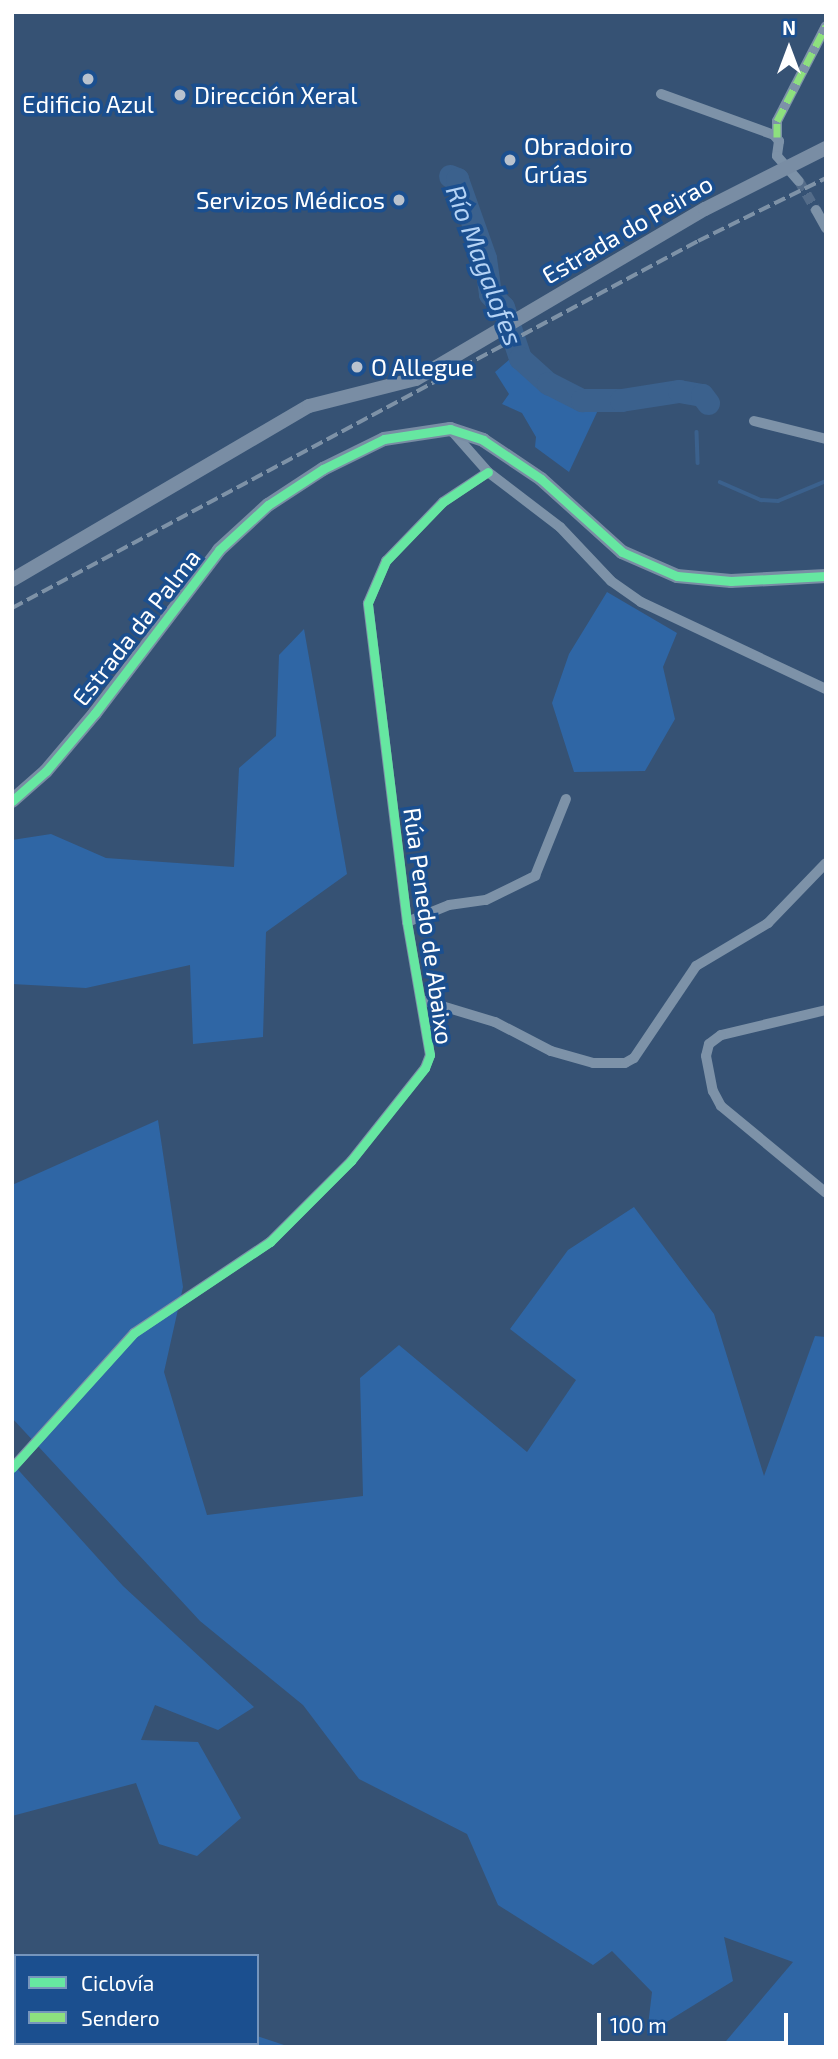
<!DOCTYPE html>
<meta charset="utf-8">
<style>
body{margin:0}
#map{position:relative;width:838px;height:2059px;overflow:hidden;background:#365274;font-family:"Exo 2",sans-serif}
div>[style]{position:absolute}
.green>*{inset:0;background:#2f66a5}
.stream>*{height:3.5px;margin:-1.75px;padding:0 1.75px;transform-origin:1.75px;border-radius:1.75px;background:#3b618d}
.river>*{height:23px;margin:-11.5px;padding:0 11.5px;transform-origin:11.5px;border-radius:11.5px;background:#3b618d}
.street-tunnel>*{height:10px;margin-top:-5px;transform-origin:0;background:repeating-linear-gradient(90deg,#546c89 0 10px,transparent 0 15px)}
.street>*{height:10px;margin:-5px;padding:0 5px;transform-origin:5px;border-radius:5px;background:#7d92a8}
.secondary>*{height:14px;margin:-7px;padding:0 7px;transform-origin:7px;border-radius:7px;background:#798da4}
.rail>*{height:3.5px;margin-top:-1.75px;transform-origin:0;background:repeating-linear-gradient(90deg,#7e92a7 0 12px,transparent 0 17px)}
.quiet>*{height:7px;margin-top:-3.5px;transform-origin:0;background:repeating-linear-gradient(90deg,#8de07e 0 14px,transparent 0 21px)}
.cycleway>*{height:9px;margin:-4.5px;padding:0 4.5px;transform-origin:4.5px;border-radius:4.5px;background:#66e7a1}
.dots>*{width:19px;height:19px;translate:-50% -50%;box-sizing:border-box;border:4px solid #1b4f8f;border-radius:50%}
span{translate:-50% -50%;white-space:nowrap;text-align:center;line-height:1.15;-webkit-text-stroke:7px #1b4f8f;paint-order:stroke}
.poi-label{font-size:24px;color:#fff}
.left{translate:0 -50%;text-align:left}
.right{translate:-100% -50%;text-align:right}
.street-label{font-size:24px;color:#fff}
.water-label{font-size:26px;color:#b5d3f5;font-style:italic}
.frame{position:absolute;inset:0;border:14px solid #fff;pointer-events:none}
.legend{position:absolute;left:14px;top:1954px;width:245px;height:91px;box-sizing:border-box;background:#1b4f8f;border:2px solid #7695bc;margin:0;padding:9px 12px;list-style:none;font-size:21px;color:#fff}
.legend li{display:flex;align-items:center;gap:14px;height:35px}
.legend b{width:35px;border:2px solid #7695bc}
.north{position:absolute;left:754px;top:14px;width:70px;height:70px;-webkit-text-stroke:5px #1b4f8f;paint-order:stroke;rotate:0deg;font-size:19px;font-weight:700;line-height:28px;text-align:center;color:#fff}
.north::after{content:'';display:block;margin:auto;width:24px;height:32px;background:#fff;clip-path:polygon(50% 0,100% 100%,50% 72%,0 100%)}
.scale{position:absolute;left:597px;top:2013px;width:191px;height:32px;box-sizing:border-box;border:4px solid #fff;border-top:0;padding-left:9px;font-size:21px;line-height:24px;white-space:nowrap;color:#fff;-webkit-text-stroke:5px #1b4f8f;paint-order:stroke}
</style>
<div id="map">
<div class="green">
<div style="clip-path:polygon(511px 358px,554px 395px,599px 408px,569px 472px,535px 447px,536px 437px,522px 413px,502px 404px,509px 394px,495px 372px)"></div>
<div style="clip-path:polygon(607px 592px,677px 633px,663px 667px,675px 719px,645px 771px,574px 772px,552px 703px,569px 654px)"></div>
<div style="clip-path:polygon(304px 629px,347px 874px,266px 932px,263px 1037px,193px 1044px,190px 965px,86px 988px,12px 984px,12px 840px,51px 834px,106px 858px,234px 867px,239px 768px,276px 736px,279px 655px)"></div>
<div style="clip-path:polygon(158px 1120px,183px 1287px,164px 1372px,207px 1515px,363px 1496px,360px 1378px,399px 1345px,527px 1452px,576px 1380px,510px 1329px,568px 1250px,634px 1207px,714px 1314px,764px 1476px,815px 1336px,826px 1337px,826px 2047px,721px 2047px,793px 1962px,724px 1937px,733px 1981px,647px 2034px,652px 1992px,612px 1951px,593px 1965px,498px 1905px,467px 1834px,359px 1779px,303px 1705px,200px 1621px,12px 1418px,12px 1185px)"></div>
<div style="clip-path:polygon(12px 1463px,123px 1586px,254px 1707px,218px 1730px,155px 1705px,141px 1740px,198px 1742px,241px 1818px,197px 1856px,159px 1844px,136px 1783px,12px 1816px)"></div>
<div style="clip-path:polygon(257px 2036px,290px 2047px,185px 2047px,185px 2043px,257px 2043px)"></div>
</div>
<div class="stream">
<div style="left:697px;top:432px;width:31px;rotate:88deg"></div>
<div style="left:720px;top:482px;width:45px;rotate:23.7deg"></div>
<div style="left:761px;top:500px;width:17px;rotate:3deg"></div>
<div style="left:778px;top:501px;width:52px;rotate:-22.6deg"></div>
</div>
<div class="river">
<div style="left:450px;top:176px;width:8px;rotate:23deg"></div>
<div style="left:457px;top:179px;width:84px;rotate:70.5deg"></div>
<div style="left:485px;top:258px;width:36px;rotate:82deg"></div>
<div style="left:490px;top:294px;width:18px;rotate:45deg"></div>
<div style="left:503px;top:307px;width:54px;rotate:71.6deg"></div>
<div style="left:520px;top:358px;width:38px;rotate:42deg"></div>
<div style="left:548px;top:383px;width:38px;rotate:27deg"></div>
<div style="left:582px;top:400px;width:39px"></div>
<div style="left:621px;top:400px;width:59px;rotate:-8.8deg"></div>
<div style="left:679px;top:391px;width:23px;rotate:10deg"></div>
<div style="left:702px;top:395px;width:10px;rotate:53deg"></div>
</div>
<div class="street-tunnel">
<div style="left:799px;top:181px;width:34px;rotate:60deg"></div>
</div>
<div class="street">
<div style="left:661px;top:94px;width:120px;rotate:19.9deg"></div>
<div style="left:774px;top:135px;width:8px;rotate:50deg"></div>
<div style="left:779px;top:141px;width:15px;rotate:98deg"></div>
<div style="left:777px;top:156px;width:33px;rotate:49deg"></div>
<div style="left:777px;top:137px;width:16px;rotate:-90deg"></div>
<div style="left:777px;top:121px;width:107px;rotate:-62.7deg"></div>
<div style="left:816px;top:210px;width:21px;rotate:61deg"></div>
<div style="left:754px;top:421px;width:74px;rotate:14deg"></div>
<div style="left:451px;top:430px;width:56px;rotate:48.6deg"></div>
<div style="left:488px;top:472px;width:91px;rotate:37.4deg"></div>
<div style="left:560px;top:527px;width:74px;rotate:46.6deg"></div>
<div style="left:611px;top:581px;width:37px;rotate:35deg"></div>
<div style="left:641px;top:602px;width:204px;rotate:25.2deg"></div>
<div style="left:407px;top:922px;width:45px;rotate:-22deg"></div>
<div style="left:449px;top:905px;width:37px;rotate:-8deg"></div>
<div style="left:486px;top:900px;width:55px;rotate:-26.1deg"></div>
<div style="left:535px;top:876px;width:83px;rotate:-68.1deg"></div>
<div style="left:422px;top:1000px;width:76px;rotate:16.8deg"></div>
<div style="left:495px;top:1022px;width:63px;rotate:27.4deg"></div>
<div style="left:551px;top:1051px;width:44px;rotate:15.9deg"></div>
<div style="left:593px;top:1063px;width:32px"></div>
<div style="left:625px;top:1063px;width:10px;rotate:-29deg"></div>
<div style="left:634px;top:1058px;width:111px;rotate:-56deg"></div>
<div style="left:696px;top:966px;width:84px;rotate:-30.8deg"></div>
<div style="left:768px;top:923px;width:83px;rotate:-46deg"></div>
<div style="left:826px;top:1010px;width:108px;rotate:166.6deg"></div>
<div style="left:721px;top:1035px;width:15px;rotate:143deg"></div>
<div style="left:709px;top:1044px;width:12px;rotate:104deg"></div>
<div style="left:706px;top:1056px;width:36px;rotate:79deg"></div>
<div style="left:713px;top:1091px;width:17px;rotate:62deg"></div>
<div style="left:721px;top:1106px;width:136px;rotate:39.6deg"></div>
<div style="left:12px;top:1468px;width:182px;rotate:-47.9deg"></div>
<div style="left:134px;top:1333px;width:164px;rotate:-33.8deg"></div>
<div style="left:270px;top:1242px;width:115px;rotate:-45deg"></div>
<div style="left:351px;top:1161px;width:119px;rotate:-51.5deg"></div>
<div style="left:425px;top:1068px;width:14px;rotate:-69deg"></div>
<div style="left:430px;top:1055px;width:135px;rotate:-99.8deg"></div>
<div style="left:407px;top:922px;width:321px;rotate:-97deg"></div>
<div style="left:368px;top:603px;width:46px;rotate:-66.8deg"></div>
<div style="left:386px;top:561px;width:82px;rotate:-46deg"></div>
<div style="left:443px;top:502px;width:54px;rotate:-33.7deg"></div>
<div style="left:12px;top:1999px;width:6px;rotate:45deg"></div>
<div style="left:46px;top:2043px;width:5px;rotate:53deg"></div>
</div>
<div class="secondary">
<div style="left:12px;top:580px;width:344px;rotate:-30.4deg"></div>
<div style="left:309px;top:406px;width:110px;rotate:-14.2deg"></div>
<div style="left:416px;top:379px;width:335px;rotate:-30.5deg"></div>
<div style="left:705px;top:209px;width:136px;rotate:-26.8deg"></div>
<div style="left:12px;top:801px;width:45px;rotate:-41.4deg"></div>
<div style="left:46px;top:771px;width:76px;rotate:-49.8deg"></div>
<div style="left:95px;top:713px;width:205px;rotate:-52.7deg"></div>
<div style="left:219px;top:550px;width:67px;rotate:-42.6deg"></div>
<div style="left:268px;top:505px;width:66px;rotate:-33.2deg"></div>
<div style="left:323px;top:469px;width:68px;rotate:-26.2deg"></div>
<div style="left:384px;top:439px;width:67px;rotate:-8.6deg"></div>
<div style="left:450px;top:429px;width:35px;rotate:18deg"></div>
<div style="left:483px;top:440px;width:70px;rotate:33.9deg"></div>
<div style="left:541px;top:479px;width:109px;rotate:42deg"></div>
<div style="left:622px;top:552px;width:60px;rotate:23.6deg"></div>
<div style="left:677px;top:576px;width:54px;rotate:5.3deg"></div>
<div style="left:731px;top:581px;width:95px;rotate:-3deg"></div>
</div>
<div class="rail">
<div style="left:12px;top:608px;width:778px;rotate:-28.15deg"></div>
<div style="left:698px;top:241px;width:143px;rotate:-26.2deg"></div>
</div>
<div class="quiet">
<div style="left:777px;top:137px;width:16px;rotate:-90deg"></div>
<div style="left:777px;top:121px;width:107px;rotate:-62.7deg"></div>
</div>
<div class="cycleway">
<div style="left:12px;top:801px;width:45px;rotate:-41.4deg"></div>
<div style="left:46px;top:771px;width:76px;rotate:-49.8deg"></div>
<div style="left:95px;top:713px;width:205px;rotate:-52.7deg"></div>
<div style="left:219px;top:550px;width:67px;rotate:-42.6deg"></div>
<div style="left:268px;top:505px;width:66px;rotate:-33.2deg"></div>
<div style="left:323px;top:469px;width:68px;rotate:-26.2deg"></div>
<div style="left:384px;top:439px;width:67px;rotate:-8.6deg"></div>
<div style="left:450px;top:429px;width:35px;rotate:18deg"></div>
<div style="left:483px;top:440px;width:70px;rotate:33.9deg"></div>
<div style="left:541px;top:479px;width:109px;rotate:42deg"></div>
<div style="left:622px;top:552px;width:60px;rotate:23.6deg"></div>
<div style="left:677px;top:576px;width:54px;rotate:5.3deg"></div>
<div style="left:731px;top:581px;width:95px;rotate:-3deg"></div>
<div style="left:12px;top:1468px;width:182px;rotate:-47.9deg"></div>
<div style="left:134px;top:1333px;width:164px;rotate:-33.8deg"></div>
<div style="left:270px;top:1242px;width:115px;rotate:-45deg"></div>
<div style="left:351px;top:1161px;width:119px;rotate:-51.5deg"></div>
<div style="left:425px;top:1068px;width:14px;rotate:-69deg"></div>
<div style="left:430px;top:1055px;width:135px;rotate:-99.8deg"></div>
<div style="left:407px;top:922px;width:321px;rotate:-97deg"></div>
<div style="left:368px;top:603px;width:46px;rotate:-66.8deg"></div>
<div style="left:386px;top:561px;width:82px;rotate:-46deg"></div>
<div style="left:443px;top:502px;width:54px;rotate:-33.7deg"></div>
</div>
<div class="dots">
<div style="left:88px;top:79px;background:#b9c2ce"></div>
<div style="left:180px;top:95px;background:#b9c2ce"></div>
<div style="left:510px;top:160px;background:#b9c2ce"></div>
<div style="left:399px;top:200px;background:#b9c2ce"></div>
<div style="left:357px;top:367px;background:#b9c2ce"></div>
</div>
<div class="poi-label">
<span class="left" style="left:194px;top:95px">Dirección Xeral</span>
<span style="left:88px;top:104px">Edificio Azul</span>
<span class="left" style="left:524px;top:160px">Obradoiro<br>Grúas</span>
<span class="right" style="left:385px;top:200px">Servizos Médicos</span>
<span class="left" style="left:371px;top:367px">O Allegue</span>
</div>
<div class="street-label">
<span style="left:627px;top:229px;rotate:-30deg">Estrada do Peirao</span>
<span style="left:136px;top:627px;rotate:-52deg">Estrada da Palma</span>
<span style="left:429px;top:926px;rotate:82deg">Rúa Penedo de Abaixo</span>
</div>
<div class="water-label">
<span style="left:485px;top:265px;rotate:69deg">Río Magalofes</span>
</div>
<div class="frame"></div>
<ul class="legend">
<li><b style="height:9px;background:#66e7a1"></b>Ciclovía</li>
<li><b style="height:9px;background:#8de07e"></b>Sendero</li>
</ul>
<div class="north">N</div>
<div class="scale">100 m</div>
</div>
